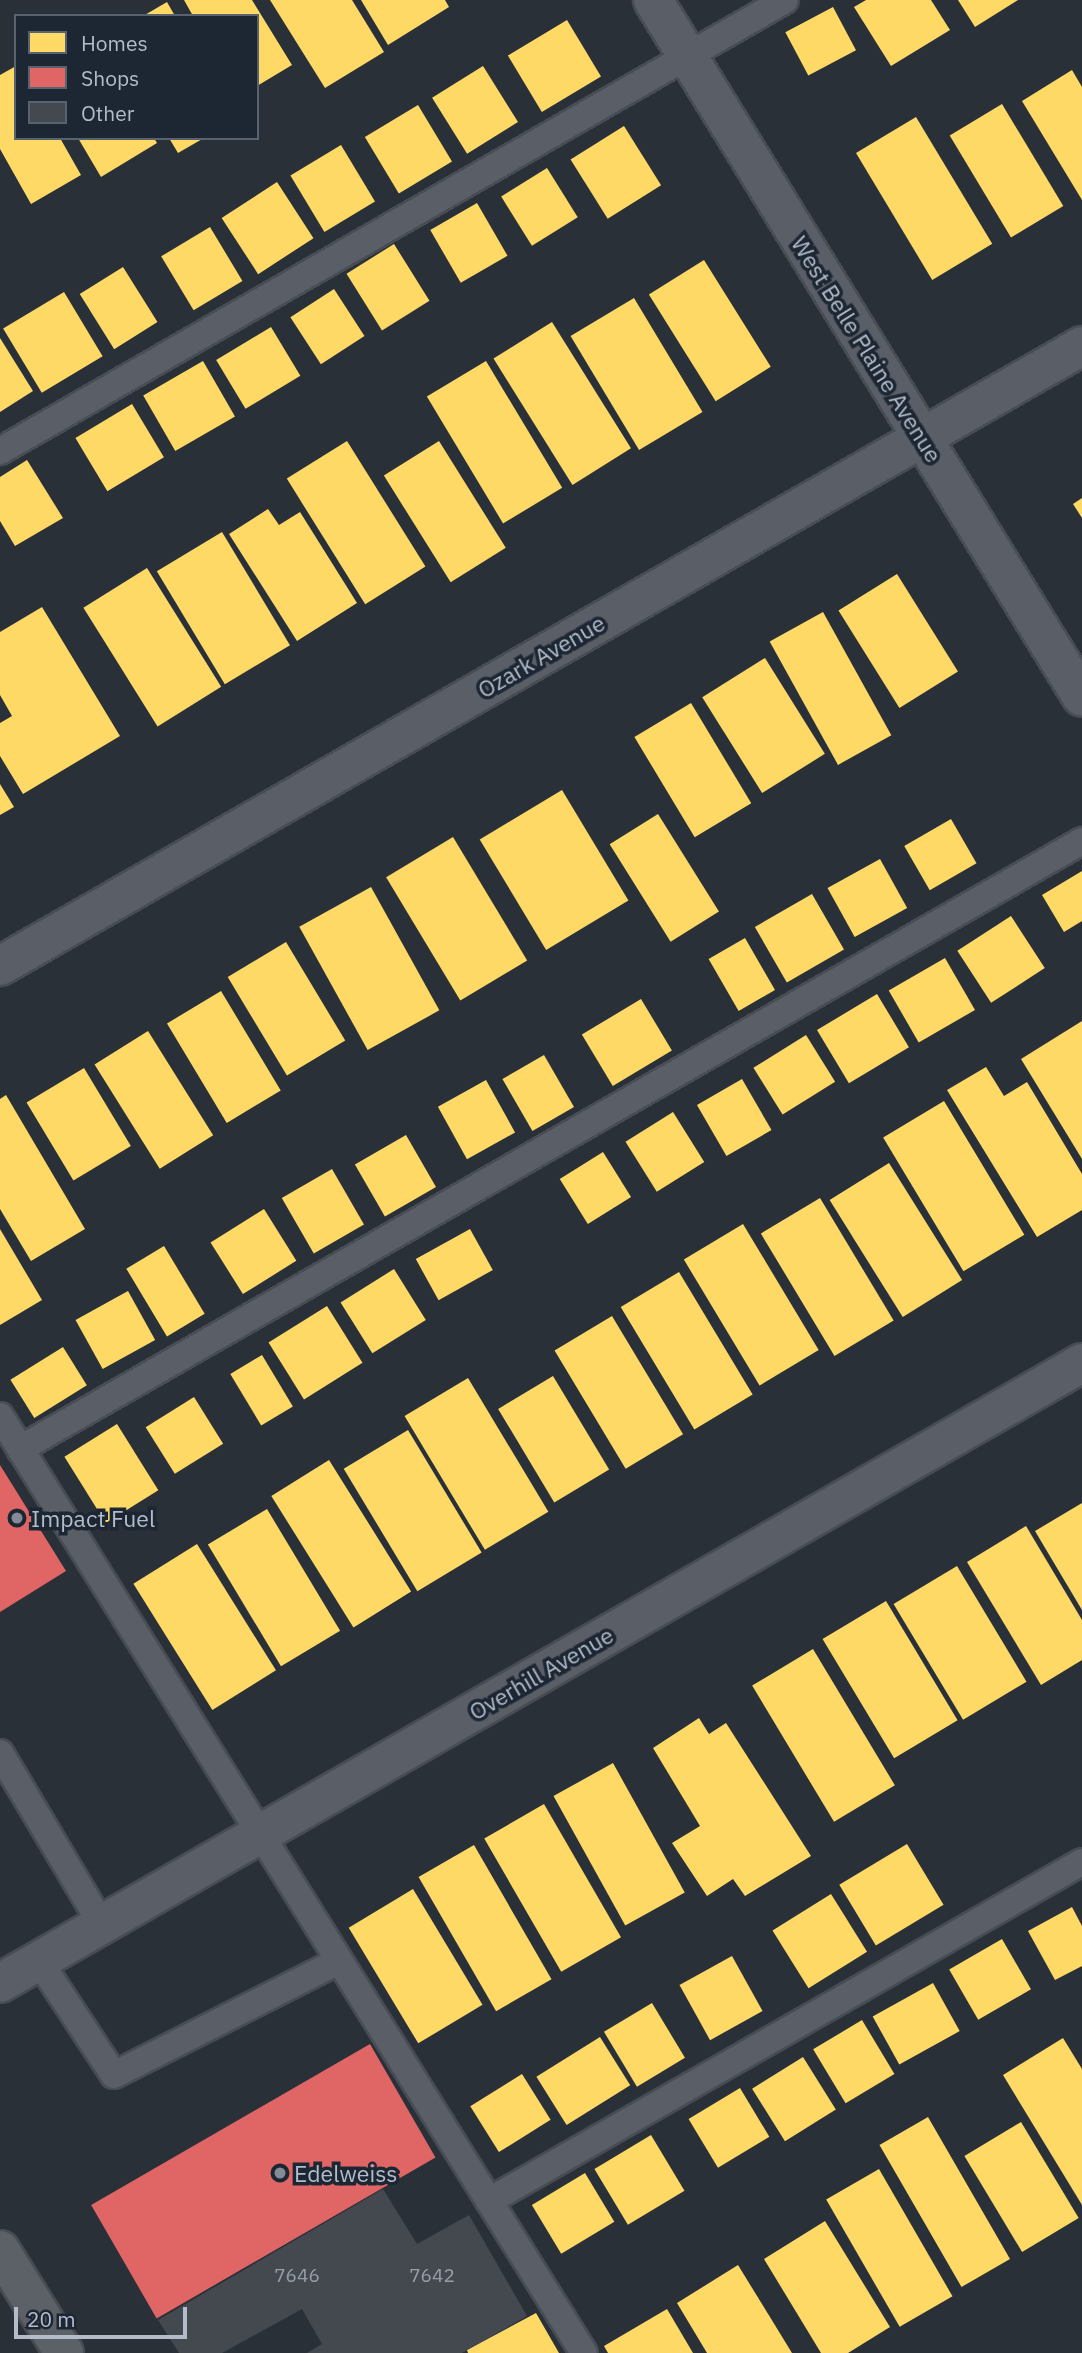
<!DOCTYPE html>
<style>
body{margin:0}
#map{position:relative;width:1082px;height:2353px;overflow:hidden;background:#2a3038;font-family:"IBM Plex Sans",sans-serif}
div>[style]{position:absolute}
.homes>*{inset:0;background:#ffd966;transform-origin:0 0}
.shops>*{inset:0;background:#e06666;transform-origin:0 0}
.building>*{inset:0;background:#444950}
.roads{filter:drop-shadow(2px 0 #484c53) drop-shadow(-2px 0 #484c53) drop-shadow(0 2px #484c53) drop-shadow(0 -2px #484c53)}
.service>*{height:26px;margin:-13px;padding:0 13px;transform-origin:13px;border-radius:13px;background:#5a5e66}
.minor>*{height:38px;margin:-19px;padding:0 19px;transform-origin:19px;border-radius:19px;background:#5a5e66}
.primary>*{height:38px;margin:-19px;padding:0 19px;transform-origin:19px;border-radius:19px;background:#5c6168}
.dots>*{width:19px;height:19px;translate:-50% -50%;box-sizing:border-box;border:4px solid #1d2633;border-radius:50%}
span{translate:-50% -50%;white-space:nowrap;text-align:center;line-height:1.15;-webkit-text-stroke:7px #1d2633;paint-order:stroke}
.number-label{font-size:19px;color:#989fab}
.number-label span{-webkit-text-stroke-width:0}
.street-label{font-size:23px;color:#b4bcc9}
.poi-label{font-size:23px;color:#b4bcc9}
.left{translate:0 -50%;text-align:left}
.legend{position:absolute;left:14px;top:14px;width:245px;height:126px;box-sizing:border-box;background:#1d2633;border:2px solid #59626f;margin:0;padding:9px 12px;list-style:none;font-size:21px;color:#b4bcc9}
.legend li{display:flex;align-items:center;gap:14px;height:35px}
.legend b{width:35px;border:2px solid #59626f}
.scale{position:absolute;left:14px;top:2307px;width:173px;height:32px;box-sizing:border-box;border:4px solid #b4bcc9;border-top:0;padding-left:9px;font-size:21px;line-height:24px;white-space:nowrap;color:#b4bcc9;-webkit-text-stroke:5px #1d2633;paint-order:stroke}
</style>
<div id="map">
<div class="homes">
<div style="clip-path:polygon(184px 0,252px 0,292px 65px,257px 86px,257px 16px,193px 16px)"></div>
<div style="clip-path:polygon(270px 0,352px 0,384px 52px,325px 88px)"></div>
<div style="clip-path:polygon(361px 0,445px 0,449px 7px,388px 45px)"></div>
<div style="clip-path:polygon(866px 0,931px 0,950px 30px,891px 66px,854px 7px)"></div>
<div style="clip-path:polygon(958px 0,1018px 0,975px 27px)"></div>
<div style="clip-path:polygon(167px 2px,175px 16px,143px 16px)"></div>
<div style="left:833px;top:7px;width:49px;height:54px;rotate:62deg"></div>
<div style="left:567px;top:20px;width:66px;height:69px;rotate:59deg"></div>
<div style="clip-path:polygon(16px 66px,16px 138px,60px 138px,81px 175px,31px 204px,0 149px,0 75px)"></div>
<div style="left:483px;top:66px;width:66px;height:60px;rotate:58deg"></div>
<div style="clip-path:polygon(1072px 70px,1082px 87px,1082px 200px,1022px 101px)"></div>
<div style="left:1002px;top:104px;width:119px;height:61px;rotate:59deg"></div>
<div style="left:418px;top:105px;width:66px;height:62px;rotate:59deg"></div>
<div style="left:916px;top:117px;width:148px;height:70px;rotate:59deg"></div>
<div style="left:624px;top:126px;width:70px;height:63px;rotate:58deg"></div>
<div style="clip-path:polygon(78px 138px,154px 138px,157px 143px,101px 177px)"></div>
<div style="clip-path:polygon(169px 138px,204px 138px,178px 153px)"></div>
<div style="left:341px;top:145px;width:66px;height:59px;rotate:59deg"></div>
<div style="left:547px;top:168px;width:58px;height:54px;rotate:58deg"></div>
<div style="left:277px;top:182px;width:67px;height:66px;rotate:57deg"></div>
<div style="left:477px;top:203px;width:61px;height:54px;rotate:60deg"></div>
<div style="left:210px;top:227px;width:63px;height:57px;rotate:59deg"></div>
<div style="left:394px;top:244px;width:67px;height:56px;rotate:58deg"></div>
<div style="left:704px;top:260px;width:126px;height:65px;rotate:58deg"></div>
<div style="left:123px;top:267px;width:65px;height:51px;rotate:58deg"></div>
<div style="left:334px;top:289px;width:56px;height:52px;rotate:57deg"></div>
<div style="left:64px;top:292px;width:75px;height:71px;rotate:59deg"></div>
<div style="left:634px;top:298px;width:133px;height:74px;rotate:59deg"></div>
<div style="left:552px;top:322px;width:149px;height:69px;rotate:58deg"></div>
<div style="left:271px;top:327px;width:57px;height:64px;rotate:59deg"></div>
<div style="clip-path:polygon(0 338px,33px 391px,0 412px)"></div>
<div style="left:203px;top:361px;width:64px;height:69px;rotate:60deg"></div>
<div style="left:486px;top:361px;width:148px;height:69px;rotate:59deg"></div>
<div style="left:132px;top:404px;width:62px;height:66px;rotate:59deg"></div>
<div style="left:347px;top:441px;width:148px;height:71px;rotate:58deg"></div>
<div style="left:439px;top:441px;width:126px;height:65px;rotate:58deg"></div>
<div style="clip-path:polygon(27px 460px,63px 518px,15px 546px,0 521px,0 477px)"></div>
<div style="clip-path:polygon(1082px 498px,1082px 518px,1073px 504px)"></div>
<div style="clip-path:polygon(268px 509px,279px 525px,300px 512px,357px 603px,297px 641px,229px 534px)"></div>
<div style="left:222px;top:532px;width:132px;height:76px;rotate:59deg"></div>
<div style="left:147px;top:568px;width:140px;height:75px;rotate:58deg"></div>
<div style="left:897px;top:574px;width:115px;height:69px;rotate:58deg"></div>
<div style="clip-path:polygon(42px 607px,120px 736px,23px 794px,0 756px,0 723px,12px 716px,0 695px,0 632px)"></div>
<div style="left:823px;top:612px;width:141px;height:61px;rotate:61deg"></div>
<div style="left:765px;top:658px;width:113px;height:74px;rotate:58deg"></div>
<div style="left:691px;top:703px;width:117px;height:66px;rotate:59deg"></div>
<div style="clip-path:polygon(0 784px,14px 807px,0 815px)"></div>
<div style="left:562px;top:790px;width:129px;height:96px;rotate:59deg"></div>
<div style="left:658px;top:814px;width:115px;height:57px;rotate:58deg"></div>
<div style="left:951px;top:819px;width:51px;height:54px;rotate:60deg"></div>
<div style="left:453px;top:837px;width:144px;height:78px;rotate:59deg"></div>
<div style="left:880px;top:859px;width:56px;height:60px;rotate:61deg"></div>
<div style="clip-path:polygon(1082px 871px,1082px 921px,1064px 932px,1042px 895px)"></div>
<div style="left:371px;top:887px;width:141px;height:82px;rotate:61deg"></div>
<div style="left:812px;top:894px;width:64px;height:66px;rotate:60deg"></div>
<div style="left:1011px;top:916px;width:62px;height:64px;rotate:57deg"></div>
<div style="left:745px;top:938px;width:60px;height:42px;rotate:60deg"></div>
<div style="left:286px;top:942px;width:115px;height:68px;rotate:59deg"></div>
<div style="left:945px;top:958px;width:60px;height:65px;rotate:60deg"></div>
<div style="left:221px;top:991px;width:116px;height:63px;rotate:59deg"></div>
<div style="left:877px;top:994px;width:62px;height:70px;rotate:59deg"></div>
<div style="left:641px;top:999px;width:60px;height:69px;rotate:59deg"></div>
<div style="clip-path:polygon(1082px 1021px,1082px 1159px,1021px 1059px)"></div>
<div style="left:148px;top:1031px;width:123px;height:63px;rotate:58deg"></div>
<div style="left:806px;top:1035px;width:55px;height:62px;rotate:58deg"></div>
<div style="left:544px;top:1055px;width:60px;height:48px;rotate:60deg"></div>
<div style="clip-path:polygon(986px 1067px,1004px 1096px,1027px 1082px,1082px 1174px,1082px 1210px,1037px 1237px,947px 1090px)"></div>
<div style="left:84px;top:1068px;width:91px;height:67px;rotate:59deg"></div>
<div style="left:742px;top:1079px;width:59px;height:52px;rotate:60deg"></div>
<div style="left:486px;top:1080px;width:60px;height:55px;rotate:61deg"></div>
<div style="clip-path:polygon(6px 1095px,85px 1229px,31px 1261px,0 1209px,0 1099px)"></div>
<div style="left:944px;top:1101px;width:156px;height:71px;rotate:59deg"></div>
<div style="left:673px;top:1112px;width:59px;height:56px;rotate:58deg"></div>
<div style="left:406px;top:1135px;width:60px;height:59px;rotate:60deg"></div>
<div style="left:603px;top:1152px;width:53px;height:51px;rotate:58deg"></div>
<div style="left:889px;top:1163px;width:138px;height:70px;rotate:58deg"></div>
<div style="left:332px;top:1169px;width:64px;height:58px;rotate:60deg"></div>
<div style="left:820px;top:1198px;width:143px;height:69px;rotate:59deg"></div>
<div style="left:264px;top:1209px;width:61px;height:63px;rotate:58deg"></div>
<div style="left:743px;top:1224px;width:147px;height:69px;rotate:59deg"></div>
<div style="clip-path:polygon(0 1229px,42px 1300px,0 1325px)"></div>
<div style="left:470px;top:1229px;width:47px;height:62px;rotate:61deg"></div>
<div style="left:164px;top:1246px;width:79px;height:44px;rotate:59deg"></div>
<div style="left:394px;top:1269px;width:60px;height:63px;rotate:58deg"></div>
<div style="left:679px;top:1272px;width:143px;height:68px;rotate:59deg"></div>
<div style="left:128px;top:1291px;width:56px;height:60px;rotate:61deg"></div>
<div style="left:327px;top:1306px;width:67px;height:69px;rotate:58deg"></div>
<div style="left:612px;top:1316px;width:138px;height:67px;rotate:59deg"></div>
<div style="left:63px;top:1347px;width:45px;height:62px;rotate:58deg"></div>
<div style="left:262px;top:1355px;width:60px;height:37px;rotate:59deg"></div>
<div style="left:553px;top:1376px;width:109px;height:64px;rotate:59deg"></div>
<div style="left:468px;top:1378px;width:156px;height:74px;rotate:59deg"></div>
<div style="left:194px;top:1397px;width:55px;height:57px;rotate:58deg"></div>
<div style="left:117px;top:1424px;width:78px;height:62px;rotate:58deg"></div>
<div style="left:408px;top:1430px;width:143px;height:75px;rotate:59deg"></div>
<div style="left:329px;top:1460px;width:155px;height:68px;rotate:58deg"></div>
<div style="clip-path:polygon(1082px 1503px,1082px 1610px,1035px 1531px)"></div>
<div style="left:267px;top:1509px;width:142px;height:69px;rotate:59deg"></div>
<div style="clip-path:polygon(1026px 1526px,1082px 1620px,1082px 1660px,1041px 1685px,967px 1562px)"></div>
<div style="left:197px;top:1544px;width:149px;height:75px;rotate:58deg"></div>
<div style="left:957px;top:1566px;width:135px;height:74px;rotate:59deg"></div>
<div style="left:886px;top:1601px;width:139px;height:74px;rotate:59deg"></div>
<div style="left:813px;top:1649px;width:159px;height:71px;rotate:59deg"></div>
<div style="clip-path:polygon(699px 1718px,709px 1734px,726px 1723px,811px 1856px,745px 1896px,733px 1879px,707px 1896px,672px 1843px,700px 1826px,653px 1748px)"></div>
<div style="left:613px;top:1763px;width:148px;height:68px;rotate:61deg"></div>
<div style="left:544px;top:1804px;width:154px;height:69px;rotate:60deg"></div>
<div style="left:907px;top:1844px;width:71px;height:79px;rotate:59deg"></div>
<div style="left:474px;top:1845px;width:155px;height:64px;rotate:60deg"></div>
<div style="left:413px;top:1889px;width:135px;height:75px;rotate:59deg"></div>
<div style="left:831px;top:1894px;width:68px;height:69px;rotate:58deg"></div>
<div style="clip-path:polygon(1072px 1907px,1082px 1926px,1082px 1966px,1055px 1980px,1028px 1931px)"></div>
<div style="left:1002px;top:1939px;width:58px;height:61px;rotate:60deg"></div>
<div style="left:732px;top:1956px;width:63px;height:60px;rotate:61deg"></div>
<div style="left:933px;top:1983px;width:55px;height:69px;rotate:61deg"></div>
<div style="left:652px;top:2003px;width:64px;height:56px;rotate:59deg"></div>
<div style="left:862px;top:2020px;width:63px;height:57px;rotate:59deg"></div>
<div style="left:600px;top:2037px;width:57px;height:75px;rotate:58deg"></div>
<div style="clip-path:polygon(1063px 2038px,1082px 2069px,1082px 2205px,1003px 2075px)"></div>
<div style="left:803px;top:2057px;width:62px;height:60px;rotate:58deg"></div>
<div style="left:522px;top:2074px;width:54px;height:61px;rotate:58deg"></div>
<div style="left:740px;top:2088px;width:57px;height:60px;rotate:59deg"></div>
<div style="left:928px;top:2117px;width:164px;height:56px;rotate:60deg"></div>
<div style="left:1021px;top:2122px;width:112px;height:66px;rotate:59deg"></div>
<div style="left:651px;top:2135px;width:65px;height:66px;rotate:59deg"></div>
<div style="left:879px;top:2169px;width:147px;height:61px;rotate:60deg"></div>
<div style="left:585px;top:2173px;width:57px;height:62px;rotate:59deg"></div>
<div style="clip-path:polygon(825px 2221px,890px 2327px,848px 2353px,821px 2353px,764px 2259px)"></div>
<div style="clip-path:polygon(738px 2265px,792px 2353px,707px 2353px,677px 2303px)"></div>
<div style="clip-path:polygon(667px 2309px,693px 2353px,608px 2353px,604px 2346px)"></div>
<div style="clip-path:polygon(536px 2313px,559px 2353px,468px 2353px,467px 2350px)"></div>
</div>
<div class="shops">
<div style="clip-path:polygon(0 1465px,66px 1571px,0 1612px)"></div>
<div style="left:370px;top:2044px;width:131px;height:322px;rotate:60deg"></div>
</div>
<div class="building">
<div style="clip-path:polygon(383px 2189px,417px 2244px,469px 2215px,527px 2316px,462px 2353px,307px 2353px,322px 2344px,302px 2309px,222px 2353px,179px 2353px,158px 2320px)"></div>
</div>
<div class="roads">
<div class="service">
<div style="left:0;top:451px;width:905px;rotate:-29.88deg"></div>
<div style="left:0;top:1416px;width:1104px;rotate:58.07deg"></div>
<div style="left:20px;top:1449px;width:1224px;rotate:-29.79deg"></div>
<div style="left:0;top:1753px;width:200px;rotate:59.3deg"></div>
<div style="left:39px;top:1961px;width:136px;rotate:56.7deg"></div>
<div style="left:114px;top:2075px;width:252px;rotate:-26.9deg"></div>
<div style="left:489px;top:2201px;width:683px;rotate:-29.76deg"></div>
</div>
<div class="minor">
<div style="left:653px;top:0;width:818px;rotate:58.39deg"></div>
<div style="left:0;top:966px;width:1247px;rotate:-29.81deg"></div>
<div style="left:0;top:1983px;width:1247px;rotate:-29.81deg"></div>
</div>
<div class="primary">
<div style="left:0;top:2250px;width:121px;rotate:58.1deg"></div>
</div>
</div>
<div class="dots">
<div style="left:17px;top:1518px;background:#848b96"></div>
<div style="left:280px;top:2173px;background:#848b96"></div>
</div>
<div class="number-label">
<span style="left:297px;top:2276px">7646</span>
<span style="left:432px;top:2276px">7642</span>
</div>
<div class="street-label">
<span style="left:867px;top:349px;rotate:58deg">West Belle Plaine Avenue</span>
<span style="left:541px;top:656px;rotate:-30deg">Ozark Avenue</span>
<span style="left:541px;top:1673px;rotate:-30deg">Overhill Avenue</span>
</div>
<div class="poi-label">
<span class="left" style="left:31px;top:1518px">Impact Fuel</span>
<span class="left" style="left:294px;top:2173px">Edelweiss</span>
</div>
<ul class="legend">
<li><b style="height:19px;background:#ffd966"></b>Homes</li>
<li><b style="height:19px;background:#e06666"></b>Shops</li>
<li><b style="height:19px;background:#444950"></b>Other</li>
</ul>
<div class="scale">20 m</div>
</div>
